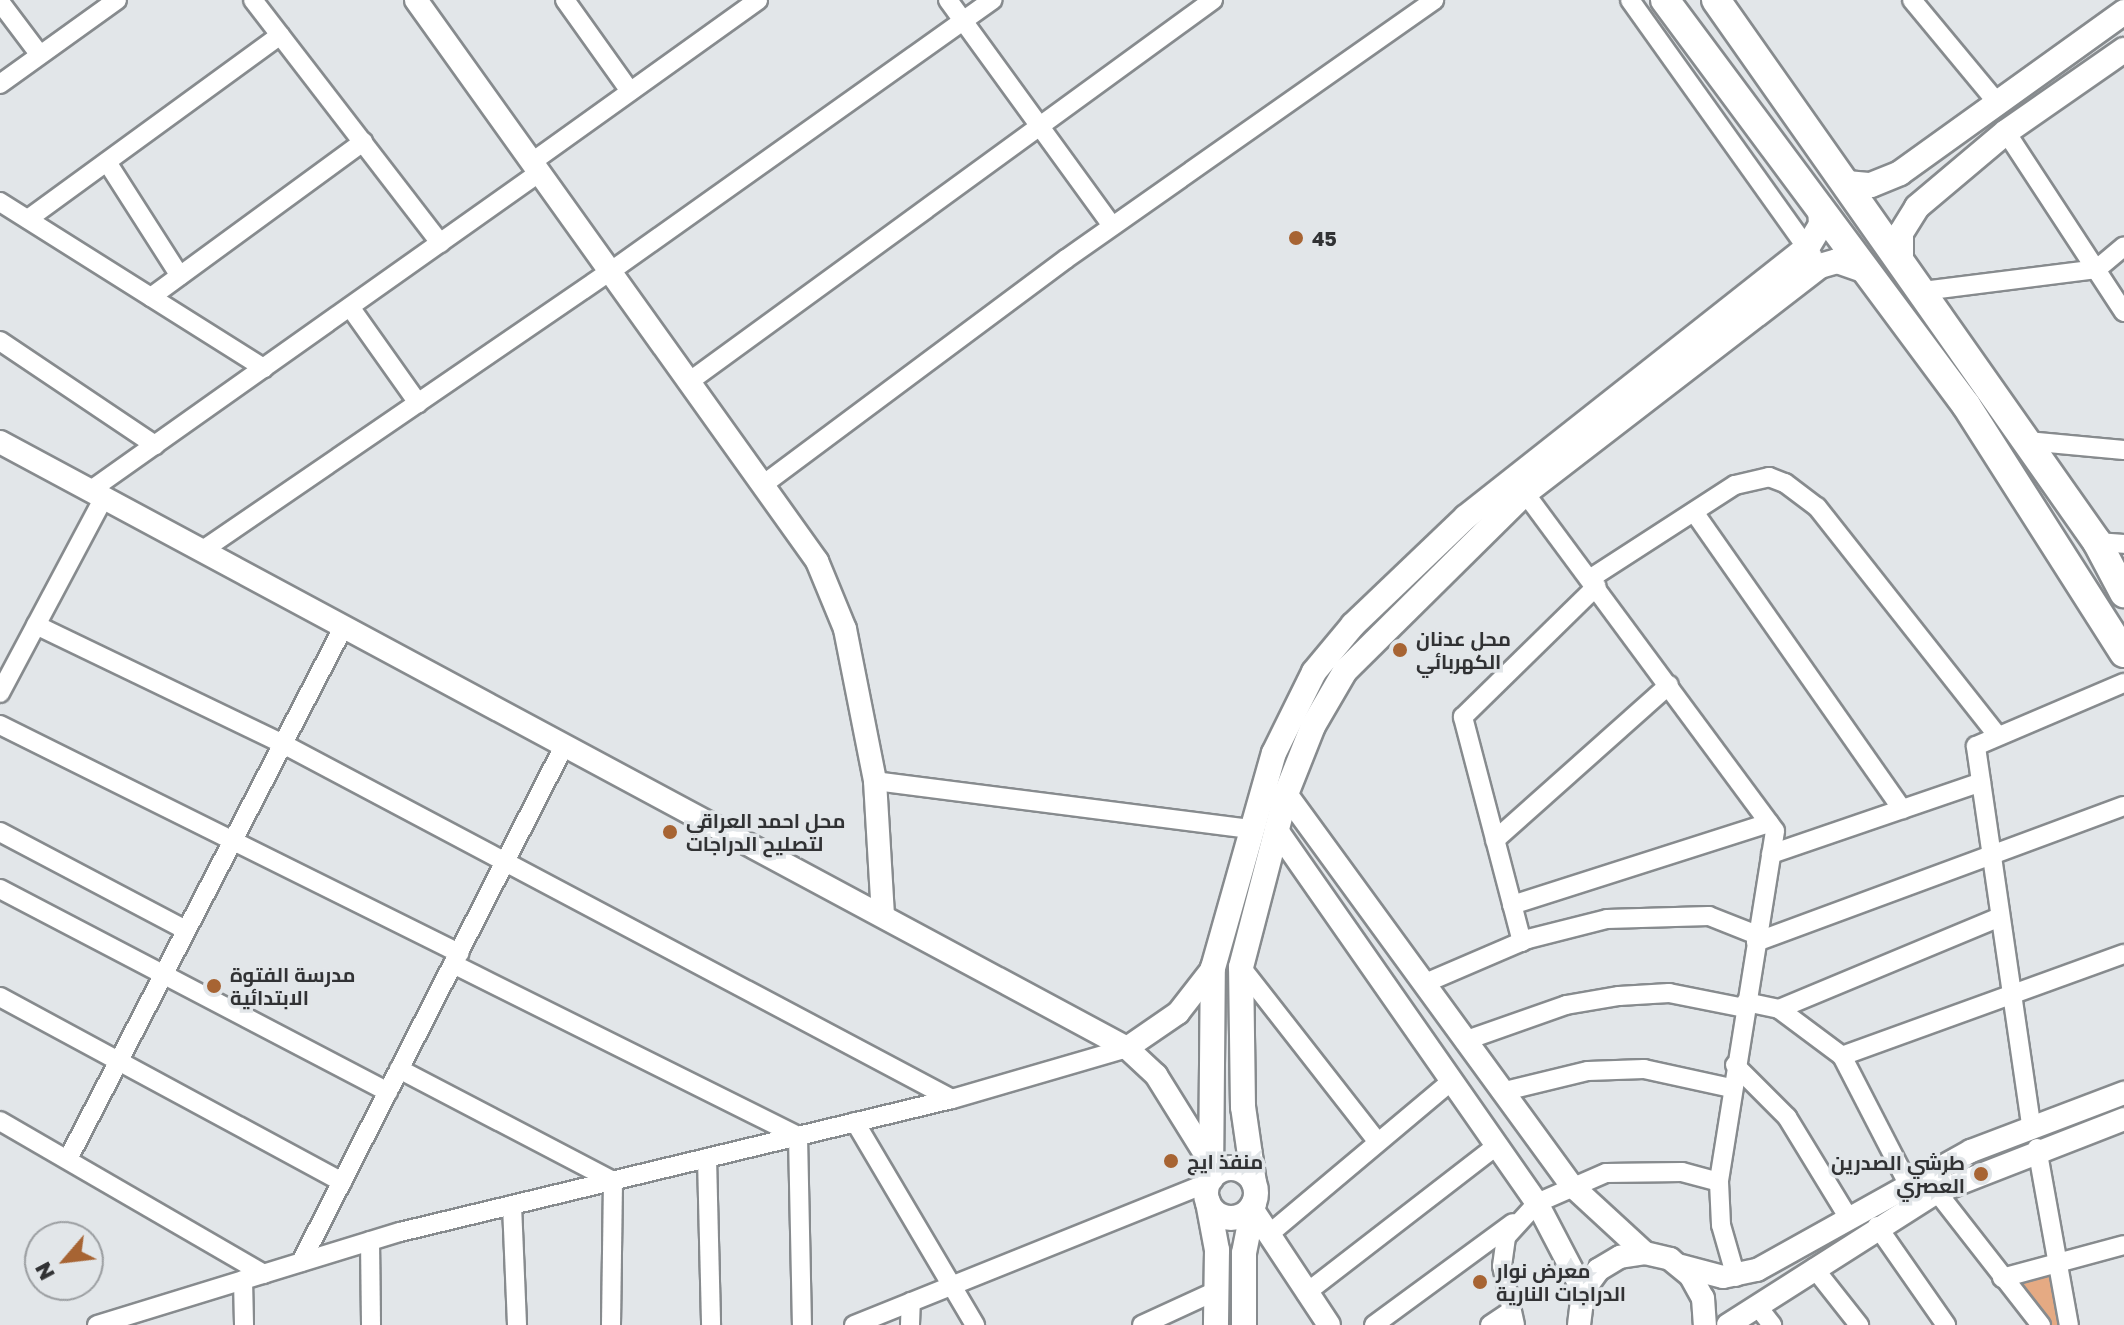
<!DOCTYPE html>
<meta charset="utf-8">
<style>
body{margin:0}
#map{position:relative;width:2124px;height:1325px;overflow:hidden;background:#e2e6e9;font-family:"Golos Text",Cairo,sans-serif}
div>[style]{position:absolute}
.green>*{inset:0;background:#e5aa83}
.roads{filter:drop-shadow(2px 0 #878b8e) drop-shadow(-2px 0 #878b8e) drop-shadow(0 2px #878b8e) drop-shadow(0 -2px #878b8e)}
.minor>*{height:18px;margin:-9px;padding:0 9px;transform-origin:9px;border-radius:9px;background:#fff}
.tertiary>*{height:22px;margin:-11px;padding:0 11px;transform-origin:11px;border-radius:11px;background:#fff}
.secondary>*{height:24px;margin:-12px;padding:0 12px;transform-origin:12px;border-radius:12px;background:#fff}
.secondary>.ring{margin:-12px;padding:0;box-sizing:content-box;background:none;border:24px solid #fff;border-radius:50%}
.primary>*{height:28px;margin:-14px;padding:0 14px;transform-origin:14px;border-radius:14px;background:#fff}
.dots>*{width:22px;height:22px;translate:-50% -50%;box-sizing:border-box;border:4px solid #e2e6e9;border-radius:50%}
span{translate:-50% -50%;white-space:nowrap;text-align:center;line-height:1.15;-webkit-text-stroke:7px #e2e6e9;paint-order:stroke}
.poi-label{font-size:20px;color:#313234;font-weight:700}
.left{translate:0 -50%;text-align:left}
.right{translate:-100% -50%;text-align:right}
.north{position:absolute;left:24px;top:1221px;width:80px;height:80px;box-sizing:border-box;background:#e2e6e9;border:2px solid #9b9ea1;border-radius:50%;rotate:242deg;font-size:22px;font-weight:700;line-height:32px;text-align:center;color:#313234}
.north::after{content:'';display:block;margin:auto;width:28px;height:36px;background:#a76433;clip-path:polygon(50% 0,100% 100%,50% 72%,0 100%)}
</style>
<div id="map">
<div class="green">
<div style="clip-path:polygon(2054px 1273px,2064px 1325px,2046px 1325px,2015px 1282px)"></div>
</div>
<div class="roads">
<div class="minor">
<div style="left:253px;top:0;width:307px;rotate:52.4deg"></div>
<div style="left:565px;top:0;width:112px;rotate:54.5deg"></div>
<div style="left:948px;top:0;width:279px;rotate:54deg"></div>
<div style="left:1630px;top:0;width:315px;rotate:54.5deg"></div>
<div style="left:1912px;top:0;width:131px;rotate:50.3deg"></div>
<div style="left:0;top:2px;width:66px;rotate:53deg"></div>
<div style="left:0;top:84px;width:144px;rotate:-35.7deg"></div>
<div style="left:2006px;top:132px;width:215px;rotate:56.8deg"></div>
<div style="left:107px;top:162px;width:135px;rotate:57.4deg"></div>
<div style="left:532px;top:162px;width:278px;rotate:-35.6deg"></div>
<div style="left:0;top:202px;width:312px;rotate:32.2deg"></div>
<div style="left:28px;top:219px;width:312px;rotate:-36.1deg"></div>
<div style="left:1923px;top:291px;width:175px;rotate:-7.2deg"></div>
<div style="left:2097px;top:269px;width:35px;rotate:-40deg"></div>
<div style="left:151px;top:297px;width:263px;rotate:-36.2deg"></div>
<div style="left:350px;top:307px;width:118px;rotate:54.7deg"></div>
<div style="left:0;top:341px;width:187px;rotate:33.9deg"></div>
<div style="left:690px;top:381px;width:647px;rotate:-36.07deg"></div>
<div style="left:2027px;top:441px;width:97px;rotate:5.3deg"></div>
<div style="left:764px;top:484px;width:377px;rotate:-36.7deg"></div>
<div style="left:1066px;top:259px;width:450px;rotate:-35.1deg"></div>
<div style="left:91px;top:490px;width:550px;rotate:-35.31deg"></div>
<div style="left:1525px;top:493px;width:420px;rotate:53.5deg"></div>
<div style="left:1775px;top:831px;width:355px;rotate:99.1deg"></div>
<div style="left:1719px;top:1182px;width:43px;rotate:87.3deg"></div>
<div style="left:1721px;top:1225px;width:54px;rotate:73.9deg"></div>
<div style="left:1694px;top:512px;width:363px;rotate:55deg"></div>
<div style="left:2097px;top:542px;width:27px;rotate:4deg"></div>
<div style="left:203px;top:550px;width:494px;rotate:-34.4deg"></div>
<div style="left:611px;top:271px;width:468px;rotate:-35.4deg"></div>
<div style="left:1591px;top:578px;width:171px;rotate:-32.9deg"></div>
<div style="left:1735px;top:485px;width:35px;rotate:-13deg"></div>
<div style="left:1769px;top:477px;width:17px;rotate:21deg"></div>
<div style="left:1785px;top:483px;width:40px;rotate:37deg"></div>
<div style="left:1817px;top:507px;width:290px;rotate:51.7deg"></div>
<div style="left:36px;top:625px;width:276px;rotate:25.7deg"></div>
<div style="left:285px;top:745px;width:755px;rotate:27.96deg"></div>
<div style="left:0;top:693px;width:222px;rotate:-62deg"></div>
<div style="left:0;top:725px;width:513px;rotate:26.42deg"></div>
<div style="left:875px;top:781px;width:379px;rotate:7.3deg"></div>
<div style="left:0;top:832px;width:210px;rotate:27.8deg"></div>
<div style="left:1495px;top:840px;width:233px;rotate:-41.7deg"></div>
<div style="left:1771px;top:854px;width:222px;rotate:-18.9deg"></div>
<div style="left:0;top:889px;width:438px;rotate:27.6deg"></div>
<div style="left:1512px;top:905px;width:270px;rotate:-17.7deg"></div>
<div style="left:1522px;top:942px;width:233px;rotate:-104.7deg"></div>
<div style="left:1463px;top:717px;width:187px;rotate:-44.4deg"></div>
<div style="left:1756px;top:942px;width:392px;rotate:-20.3deg"></div>
<div style="left:453px;top:964px;width:385px;rotate:26.5deg"></div>
<div style="left:798px;top:1136px;width:189px;rotate:88.8deg"></div>
<div style="left:1241px;top:967px;width:219px;rotate:52deg"></div>
<div style="left:1423px;top:984px;width:114px;rotate:-23.2deg"></div>
<div style="left:1528px;top:939px;width:81px;rotate:-14.2deg"></div>
<div style="left:1607px;top:919px;width:102px;rotate:-1.7deg"></div>
<div style="left:1709px;top:916px;width:52px;rotate:21.6deg"></div>
<div style="left:0;top:997px;width:389px;rotate:28.4deg"></div>
<div style="left:1746px;top:1002px;width:34px;rotate:12deg"></div>
<div style="left:1779px;top:1009px;width:79px;rotate:36.7deg"></div>
<div style="left:1842px;top:1056px;width:142px;rotate:62.7deg"></div>
<div style="left:1779px;top:1009px;width:237px;rotate:-22.6deg"></div>
<div style="left:1464px;top:1041px;width:108px;rotate:-19.4deg"></div>
<div style="left:1566px;top:1005px;width:54px;rotate:-9.6deg"></div>
<div style="left:1619px;top:996px;width:50px;rotate:-3.4deg"></div>
<div style="left:1669px;top:993px;width:77px;rotate:11.2deg"></div>
<div style="left:1842px;top:1056px;width:300px;rotate:-19.9deg"></div>
<div style="left:1735px;top:1065px;width:74px;rotate:45deg"></div>
<div style="left:1787px;top:1117px;width:117px;rotate:58.6deg"></div>
<div style="left:399px;top:1069px;width:242px;rotate:27.6deg"></div>
<div style="left:613px;top:1181px;width:144px;rotate:90.8deg"></div>
<div style="left:1501px;top:1092px;width:89px;rotate:-13.6deg"></div>
<div style="left:1588px;top:1071px;width:56px;rotate:-2deg"></div>
<div style="left:1644px;top:1069px;width:89px;rotate:12.3deg"></div>
<div style="left:0;top:1121px;width:305px;rotate:30.1deg"></div>
<div style="left:855px;top:1122px;width:236px;rotate:59.4deg"></div>
<div style="left:2031px;top:1124px;width:382px;rotate:-98.3deg"></div>
<div style="left:1976px;top:746px;width:161px;rotate:-23.1deg"></div>
<div style="left:2037px;top:1148px;width:180px;rotate:79.8deg"></div>
<div style="left:69px;top:1157px;width:598px;rotate:-62.62deg"></div>
<div style="left:707px;top:1158px;width:167px;rotate:88.6deg"></div>
<div style="left:1937px;top:1192px;width:169px;rotate:52deg"></div>
<div style="left:512px;top:1205px;width:120px;rotate:87.6deg"></div>
<div style="left:1877px;top:1226px;width:121px;rotate:55.1deg"></div>
<div style="left:1268px;top:1235px;width:235px;rotate:-40deg"></div>
<div style="left:370px;top:1241px;width:84px;rotate:89.3deg"></div>
<div style="left:301px;top:1262px;width:581px;rotate:-62.99deg"></div>
<div style="left:1814px;top:1268px;width:73px;rotate:51.7deg"></div>
<div style="left:2002px;top:1278px;width:126px;rotate:-15.1deg"></div>
<div style="left:243px;top:1280px;width:45px;rotate:88.7deg"></div>
<div style="left:1306px;top:1293px;width:239px;rotate:-37.7deg"></div>
<div style="left:1758px;top:1307px;width:23px;rotate:52deg"></div>
<div style="left:97px;top:1325px;width:317px;rotate:-17.1deg"></div>
<div style="left:400px;top:1232px;width:568px;rotate:-13.55deg"></div>
<div style="left:952px;top:1099px;width:182px;rotate:-16.2deg"></div>
<div style="left:854px;top:1325px;width:381px;rotate:-21.9deg"></div>
<div style="left:910px;top:1325px;width:23px;rotate:-88deg"></div>
<div style="left:1142px;top:1325px;width:81px;rotate:-24.7deg"></div>
<div style="left:1374px;top:1325px;width:172px;rotate:-36.3deg"></div>
<div style="left:1490px;top:1325px;width:23px;rotate:-34deg"></div>
<div style="left:1515px;top:1325px;width:60px;rotate:-102.4deg"></div>
<div style="left:1502px;top:1266px;width:29px;rotate:-82deg"></div>
<div style="left:1506px;top:1237px;width:46px;rotate:-47.6deg"></div>
<div style="left:1537px;top:1203px;width:75px;rotate:-23.5deg"></div>
<div style="left:1606px;top:1173px;width:76px;rotate:-0.8deg"></div>
<div style="left:1682px;top:1172px;width:38px;rotate:15deg"></div>
</div>
<div class="tertiary">
<div style="left:416px;top:0;width:690px;rotate:54.44deg"></div>
<div style="left:817px;top:561px;width:74px;rotate:67.6deg"></div>
<div style="left:845px;top:629px;width:155px;rotate:78.8deg"></div>
<div style="left:875px;top:781px;width:135px;rotate:86.6deg"></div>
<div style="left:0;top:442px;width:1280px;rotate:28.27deg"></div>
<div style="left:1127px;top:1048px;width:40px;rotate:43deg"></div>
<div style="left:1156px;top:1075px;width:106px;rotate:58.1deg"></div>
<div style="left:1286px;top:794px;width:482px;rotate:53.9deg"></div>
<div style="left:1570px;top:1184px;width:102px;rotate:42.6deg"></div>
<div style="left:1276px;top:829px;width:456px;rotate:55.1deg"></div>
<div style="left:1537px;top:1203px;width:99px;rotate:62.4deg"></div>
<div style="left:1127px;top:1048px;width:62px;rotate:-34.5deg"></div>
<div style="left:1178px;top:1013px;width:57px;rotate:-52.1deg"></div>
<div style="left:1251px;top:1207px;width:141px;rotate:56.5deg"></div>
<div style="left:1681px;top:1266px;width:43px;rotate:14.7deg"></div>
<div style="left:1723px;top:1277px;width:35px;rotate:-12deg"></div>
<div style="left:1757px;top:1270px;width:245px;rotate:-29.1deg"></div>
<div style="left:1971px;top:1151px;width:164px;rotate:-20.8deg"></div>
<div style="left:1579px;top:1325px;width:34px;rotate:-83deg"></div>
<div style="left:1583px;top:1291px;width:26px;rotate:-54deg"></div>
<div style="left:1598px;top:1270px;width:26px;rotate:-31deg"></div>
<div style="left:1620px;top:1257px;width:25px;rotate:-9deg"></div>
<div style="left:1645px;top:1253px;width:26px;rotate:13deg"></div>
<div style="left:1670px;top:1259px;width:26px;rotate:39deg"></div>
<div style="left:1690px;top:1275px;width:26px;rotate:61deg"></div>
<div style="left:1703px;top:1298px;width:27px;rotate:86deg"></div>
<div style="left:1728px;top:1325px;width:248px;rotate:-32.5deg"></div>
<div style="left:1937px;top:1192px;width:201px;rotate:-21.3deg"></div>
</div>
<div class="secondary">
<div style="left:1847px;top:183px;width:24px;rotate:5deg"></div>
<div style="left:1871px;top:185px;width:31px;rotate:-22deg"></div>
<div style="left:1900px;top:173px;width:276px;rotate:-35.7deg"></div>
<div style="left:1901px;top:262px;width:29px;rotate:-90deg"></div>
<div style="left:1901px;top:233px;width:31px;rotate:-58deg"></div>
<div style="left:1917px;top:207px;width:116px;rotate:-40.1deg"></div>
<div style="left:2006px;top:132px;width:144px;rotate:-34.8deg"></div>
<div class="ring" style="left:1206px;top:1168px;width:26px;height:26px"></div>
<div style="left:1211px;top:1179px;width:211px;rotate:-89.5deg"></div>
<div style="left:1213px;top:968px;width:223px;rotate:-74.2deg"></div>
<div style="left:1274px;top:753px;width:90px;rotate:-63.7deg"></div>
<div style="left:1314px;top:672px;width:61px;rotate:-50.3deg"></div>
<div style="left:1353px;top:625px;width:156px;rotate:-43.7deg"></div>
<div style="left:1466px;top:517px;width:434px;rotate:-38.3deg"></div>
<div style="left:1807px;top:248px;width:27px;rotate:-59deg"></div>
<div style="left:1821px;top:225px;width:19px;rotate:-93deg"></div>
<div style="left:1254px;top:1183px;width:77px;rotate:-98.2deg"></div>
<div style="left:1243px;top:1107px;width:140px;rotate:-90.8deg"></div>
<div style="left:1241px;top:967px;width:179px;rotate:-75.4deg"></div>
<div style="left:1286px;top:794px;width:73px;rotate:-68.3deg"></div>
<div style="left:1313px;top:726px;width:64px;rotate:-59.8deg"></div>
<div style="left:1345px;top:671px;width:253px;rotate:-44.7deg"></div>
<div style="left:1525px;top:493px;width:372px;rotate:-37.6deg"></div>
<div style="left:1820px;top:266px;width:18px;rotate:-16deg"></div>
<div style="left:1837px;top:261px;width:31px;rotate:19deg"></div>
<div style="left:1208px;top:1202px;width:49px;rotate:79.4deg"></div>
<div style="left:1217px;top:1250px;width:75px;rotate:90.8deg"></div>
<div style="left:1244px;top:1325px;width:72px;rotate:-90deg"></div>
<div style="left:1244px;top:1253px;width:51px;rotate:-78.7deg"></div>
</div>
<div class="primary">
<div style="left:1665px;top:0;width:505px;rotate:53.38deg"></div>
<div style="left:1966px;top:405px;width:294px;rotate:57.5deg"></div>
<div style="left:1716px;top:0;width:663px;rotate:54.89deg"></div>
<div style="left:2097px;top:542px;width:58px;rotate:62.1deg"></div>
</div>
</div>
<div class="dots">
<div style="left:1296px;top:238px;background:#a76433"></div>
<div style="left:1400px;top:650px;background:#a76433"></div>
<div style="left:670px;top:832px;background:#a76433"></div>
<div style="left:214px;top:986px;background:#a76433"></div>
<div style="left:1171px;top:1161px;background:#a76433"></div>
<div style="left:1981px;top:1174px;background:#a76433"></div>
<div style="left:1480px;top:1282px;background:#a76433"></div>
</div>
<div class="poi-label">
<span class="left" style="left:1312px;top:238px">45</span>
<span class="left" style="left:1416px;top:650px">محل عدنان<br>الكهربائي</span>
<span class="left" style="left:686px;top:832px">محل احمد العراقي<br>لتصليح الدراجات</span>
<span class="left" style="left:230px;top:986px">مدرسة الفتوة<br>الابتدائية</span>
<span class="left" style="left:1187px;top:1161px">منفذ ايج</span>
<span class="right" style="left:1965px;top:1174px">طرشي الصدرين<br>العصري</span>
<span class="left" style="left:1496px;top:1282px">معرض نوار<br>الدراجات النارية</span>
</div>
<div class="north">N</div>
</div>
